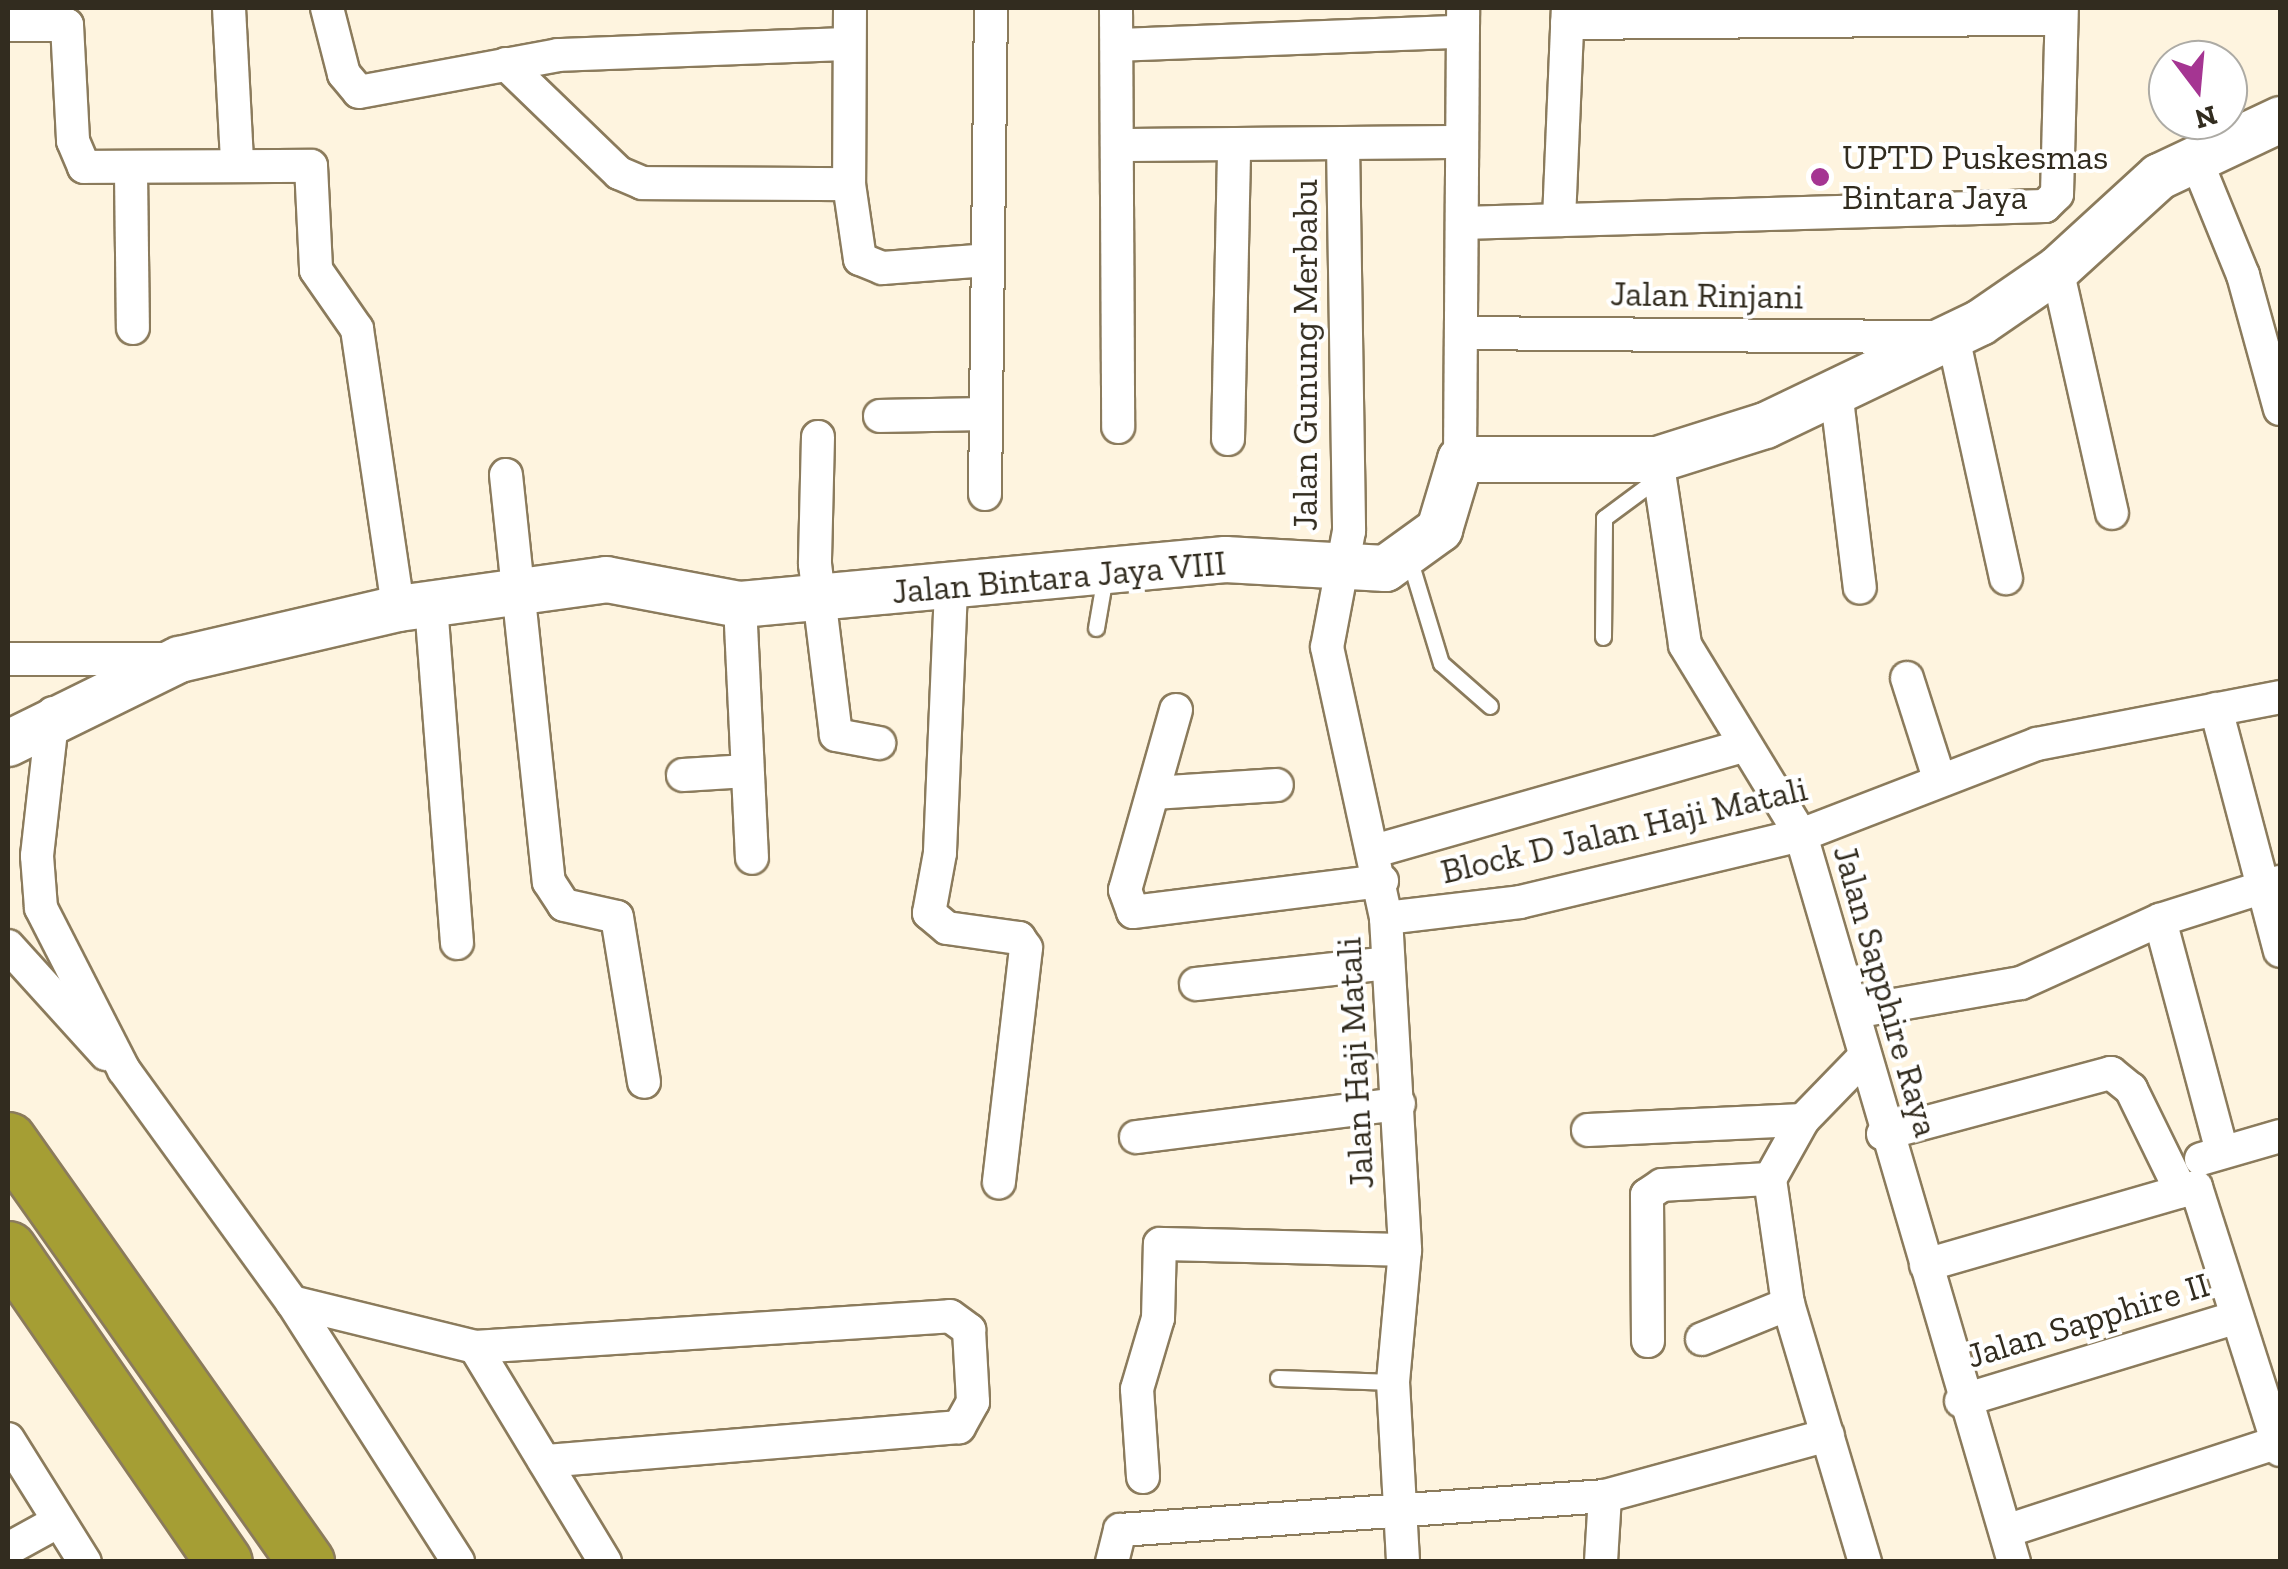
<!DOCTYPE html>
<style>
body{margin:0}
#map{position:relative;width:2288px;height:1569px;overflow:hidden;background:#fef4df;font-family:"Zilla Slab",serif}
div>[style]{position:absolute}
.roads{filter:drop-shadow(2px 0 #8b7b5c) drop-shadow(-2px 0 #8b7b5c) drop-shadow(0 2px #8b7b5c) drop-shadow(0 -2px #8b7b5c)}
.lane>*{height:15px;margin:-7.5px;padding:0 7.5px;transform-origin:7.5px;border-radius:7.5px;background:#fff}
.street>*{height:32px;margin:-16px;padding:0 16px;transform-origin:16px;border-radius:16px;background:#fff}
.secondary>*{height:45px;margin:-22.5px;padding:0 22.5px;transform-origin:22.5px;border-radius:22.5px;background:#fff}
.highway>*{height:55px;margin:-27.5px;padding:0 27.5px;transform-origin:27.5px;border-radius:27.5px;background:#a59e34}
.dots>*{width:28px;height:28px;translate:-50% -50%;box-sizing:border-box;border:5px solid #fff;border-radius:50%}
span{translate:-50% -50%;white-space:nowrap;text-align:center;line-height:1.15;-webkit-text-stroke:8px #fff;paint-order:stroke}
.poi-label{font-size:35px;color:#322c1f}
.left{translate:0 -50%;text-align:left}
.street-label{font-size:35px;color:#322c1f}
.frame{position:absolute;inset:0;border:10px solid #322c1f;pointer-events:none}
.north{position:absolute;left:2148px;top:40px;width:100px;height:100px;box-sizing:border-box;background:#fff;border:2px solid #adaba5;border-radius:50%;rotate:164deg;font-size:28px;font-weight:700;line-height:40px;text-align:center;color:#322c1f}
.north::after{content:'';display:block;margin:auto;width:35px;height:45px;background:#a53592;clip-path:polygon(50% 0,100% 100%,50% 72%,0 100%)}
</style>
<div id="map">
<div class="roads">
<div class="lane">
<div style="left:1409px;top:558px;width:110px;rotate:73.1deg"></div>
<div style="left:1441px;top:663px;width:65px;rotate:41.3deg"></div>
<div style="left:1096px;top:628px;width:53px;rotate:-80.2deg"></div>
<div style="left:1603px;top:637px;width:119px;rotate:-89.5deg"></div>
<div style="left:1604px;top:518px;width:67px;rotate:-36.5deg"></div>
<div style="left:1278px;top:1378px;width:115px;rotate:2deg"></div>
</div>
<div class="street">
<div style="left:229px;top:8px;width:155px;rotate:87deg"></div>
<div style="left:327px;top:8px;width:68px;rotate:75.6deg"></div>
<div style="left:344px;top:74px;width:23px;rotate:50deg"></div>
<div style="left:359px;top:92px;width:202px;rotate:-10.5deg"></div>
<div style="left:558px;top:55px;width:291px;rotate:-2.2deg"></div>
<div style="left:850px;top:8px;width:176px;rotate:90.3deg"></div>
<div style="left:849px;top:184px;width:76px;rotate:81.7deg"></div>
<div style="left:860px;top:259px;width:24px;rotate:22deg"></div>
<div style="left:882px;top:268px;width:106px;rotate:-4.3deg"></div>
<div style="left:1116px;top:8px;width:419px;rotate:89.7deg"></div>
<div style="left:1567px;top:23px;width:494px;rotate:-0.5deg"></div>
<div style="left:8px;top:25px;width:59px"></div>
<div style="left:67px;top:25px;width:116px;rotate:87deg"></div>
<div style="left:73px;top:141px;width:28px;rotate:67deg"></div>
<div style="left:84px;top:167px;width:227px;rotate:-0.3deg"></div>
<div style="left:311px;top:166px;width:104px;rotate:87.2deg"></div>
<div style="left:316px;top:270px;width:72px;rotate:55.2deg"></div>
<div style="left:357px;top:329px;width:282px;rotate:81.6deg"></div>
<div style="left:1117px;top:45px;width:346px;rotate:-2.2deg"></div>
<div style="left:506px;top:64px;width:157px;rotate:44deg"></div>
<div style="left:619px;top:173px;width:25px;rotate:23deg"></div>
<div style="left:642px;top:183px;width:207px;rotate:0.3deg"></div>
<div style="left:1343px;top:143px;width:388px;rotate:89.1deg"></div>
<div style="left:1349px;top:531px;width:118px;rotate:100.7deg"></div>
<div style="left:1327px;top:647px;width:277px;rotate:77.7deg"></div>
<div style="left:1386px;top:918px;width:333px;rotate:86.7deg"></div>
<div style="left:1405px;top:1250px;width:133px;rotate:95.2deg"></div>
<div style="left:1393px;top:1382px;width:180px;rotate:86.8deg"></div>
<div style="left:1117px;top:145px;width:345px;rotate:-0.5deg"></div>
<div style="left:2194px;top:155px;width:130px;rotate:67.8deg"></div>
<div style="left:2243px;top:275px;width:139px;rotate:74.6deg"></div>
<div style="left:131px;top:172px;width:156px;rotate:89.3deg"></div>
<div style="left:1559px;top:220px;width:212px;rotate:-87.6deg"></div>
<div style="left:1462px;top:223px;width:583px;rotate:-1.67deg"></div>
<div style="left:2045px;top:206px;width:17px;rotate:-45deg"></div>
<div style="left:2057px;top:194px;width:186px;rotate:-88.5deg"></div>
<div style="left:2057px;top:269px;width:250px;rotate:77.3deg"></div>
<div style="left:1461px;top:333px;width:492px;rotate:0.5deg"></div>
<div style="left:1953px;top:337px;width:247px;rotate:77.6deg"></div>
<div style="left:1836px;top:391px;width:198px;rotate:83.1deg"></div>
<div style="left:880px;top:416px;width:103px;rotate:-1.1deg"></div>
<div style="left:818px;top:437px;width:127px;rotate:91.4deg"></div>
<div style="left:815px;top:564px;width:172px;rotate:83deg"></div>
<div style="left:836px;top:735px;width:44px;rotate:10.5deg"></div>
<div style="left:1228px;top:439px;width:295px;rotate:-88.8deg"></div>
<div style="left:1460px;top:459px;width:451px;rotate:-89.6deg"></div>
<div style="left:1657px;top:459px;width:188px;rotate:81.4deg"></div>
<div style="left:1685px;top:645px;width:223px;rotate:58.6deg"></div>
<div style="left:1801px;top:835px;width:758px;rotate:73.67deg"></div>
<div style="left:506px;top:475px;width:409px;rotate:84deg"></div>
<div style="left:549px;top:882px;width:27px;rotate:57deg"></div>
<div style="left:564px;top:905px;width:54px;rotate:12.8deg"></div>
<div style="left:617px;top:917px;width:167px;rotate:80.7deg"></div>
<div style="left:985px;top:494px;width:486px;rotate:-89.3deg"></div>
<div style="left:951px;top:589px;width:264px;rotate:92.4deg"></div>
<div style="left:940px;top:853px;width:61px;rotate:100.4deg"></div>
<div style="left:929px;top:913px;width:23px;rotate:40deg"></div>
<div style="left:947px;top:928px;width:73px;rotate:7.9deg"></div>
<div style="left:1019px;top:938px;width:12px;rotate:55deg"></div>
<div style="left:1026px;top:948px;width:236px;rotate:96.6deg"></div>
<div style="left:740px;top:604px;width:254px;rotate:87.3deg"></div>
<div style="left:431px;top:605px;width:339px;rotate:85.6deg"></div>
<div style="left:8px;top:659px;width:170px"></div>
<div style="left:1907px;top:678px;width:102px;rotate:72.3deg"></div>
<div style="left:2216px;top:709px;width:250px;rotate:75.2deg"></div>
<div style="left:1176px;top:710px;width:187px;rotate:105.8deg"></div>
<div style="left:1125px;top:890px;width:23px;rotate:70deg"></div>
<div style="left:1133px;top:912px;width:251px;rotate:-7.1deg"></div>
<div style="left:53px;top:713px;width:144px;rotate:96.4deg"></div>
<div style="left:37px;top:856px;width:52px;rotate:85.6deg"></div>
<div style="left:41px;top:908px;width:182px;rotate:62.9deg"></div>
<div style="left:124px;top:1070px;width:286px;rotate:54.1deg"></div>
<div style="left:292px;top:1302px;width:188px;rotate:13.8deg"></div>
<div style="left:475px;top:1347px;width:251px;rotate:58.8deg"></div>
<div style="left:683px;top:775px;width:64px;rotate:-3.6deg"></div>
<div style="left:1154px;top:793px;width:123px;rotate:-3.7deg"></div>
<div style="left:1378px;top:850px;width:380px;rotate:-15.9deg"></div>
<div style="left:1386px;top:918px;width:135px;rotate:-6.8deg"></div>
<div style="left:1520px;top:902px;width:289px;rotate:-13.4deg"></div>
<div style="left:1801px;top:835px;width:253px;rotate:-21.1deg"></div>
<div style="left:2037px;top:744px;width:248px;rotate:-10.9deg"></div>
<div style="left:2160px;top:920px;width:240px;rotate:75deg"></div>
<div style="left:8px;top:946px;width:146px;rotate:47.8deg"></div>
<div style="left:1196px;top:984px;width:193px;rotate:-6.2deg"></div>
<div style="left:1854px;top:1012px;width:169px;rotate:-9.9deg"></div>
<div style="left:2021px;top:983px;width:153px;rotate:-24.4deg"></div>
<div style="left:2160px;top:920px;width:126px;rotate:-17.6deg"></div>
<div style="left:1588px;top:1130px;width:215px;rotate:-2.7deg"></div>
<div style="left:1883px;top:1134px;width:236px;rotate:-15deg"></div>
<div style="left:2111px;top:1073px;width:26px;rotate:39deg"></div>
<div style="left:2131px;top:1089px;width:114px;rotate:63.9deg"></div>
<div style="left:1136px;top:1137px;width:265px;rotate:-7.2deg"></div>
<div style="left:2201px;top:1159px;width:82px;rotate:-16.2deg"></div>
<div style="left:1926px;top:1265px;width:281px;rotate:-16.1deg"></div>
<div style="left:2196px;top:1187px;width:276px;rotate:72.3deg"></div>
<div style="left:292px;top:1302px;width:308px;rotate:57.4deg"></div>
<div style="left:1702px;top:1339px;width:93px;rotate:-22.1deg"></div>
<div style="left:1648px;top:1341px;width:146px;rotate:-90.4deg"></div>
<div style="left:1647px;top:1195px;width:18px;rotate:-34deg"></div>
<div style="left:1662px;top:1185px;width:108px;rotate:-3.2deg"></div>
<div style="left:475px;top:1347px;width:476px;rotate:-3.7deg"></div>
<div style="left:950px;top:1316px;width:24px;rotate:36deg"></div>
<div style="left:969px;top:1330px;width:72px;rotate:86.8deg"></div>
<div style="left:973px;top:1402px;width:29px;rotate:119deg"></div>
<div style="left:959px;top:1427px;width:416px;rotate:175.3deg"></div>
<div style="left:1961px;top:1401px;width:288px;rotate:-16.9deg"></div>
<div style="left:8px;top:1439px;width:145px;rotate:58deg"></div>
<div style="left:1143px;top:1477px;width:88px;rotate:-93.9deg"></div>
<div style="left:1137px;top:1389px;width:74px;rotate:-73.5deg"></div>
<div style="left:1158px;top:1318px;width:74px;rotate:-88.5deg"></div>
<div style="left:1160px;top:1244px;width:245px;rotate:1.4deg"></div>
<div style="left:1605px;top:1496px;width:231px;rotate:-15.3deg"></div>
<div style="left:2006px;top:1531px;width:286px;rotate:-18.1deg"></div>
<div style="left:8px;top:1549px;width:56px;rotate:-28.9deg"></div>
<div style="left:1112px;top:1562px;width:33px;rotate:-76deg"></div>
<div style="left:1120px;top:1530px;width:486px;rotate:-4deg"></div>
<div style="left:1605px;top:1496px;width:66px;rotate:93.5deg"></div>
<div style="left:1865px;top:1562px;width:269px;rotate:-106.6deg"></div>
<div style="left:1788px;top:1304px;width:126px;rotate:-98.2deg"></div>
<div style="left:1770px;top:1179px;width:68px;rotate:-60.8deg"></div>
<div style="left:1803px;top:1120px;width:89px;rotate:-45.9deg"></div>
</div>
<div class="secondary">
<div style="left:8px;top:743px;width:191px;rotate:-26.2deg"></div>
<div style="left:179px;top:659px;width:225px;rotate:-13.1deg"></div>
<div style="left:398px;top:608px;width:210px;rotate:-7.9deg"></div>
<div style="left:606px;top:579px;width:136px;rotate:10.6deg"></div>
<div style="left:740px;top:604px;width:487px;rotate:-5.3deg"></div>
<div style="left:1225px;top:559px;width:160px;rotate:3.2deg"></div>
<div style="left:1385px;top:568px;width:67px;rotate:-35.8deg"></div>
<div style="left:1439px;top:529px;width:73px;rotate:-73.3deg"></div>
<div style="left:1460px;top:459px;width:197px"></div>
<div style="left:1657px;top:459px;width:113px;rotate:-17.5deg"></div>
<div style="left:1765px;top:425px;width:238px;rotate:-25.6deg"></div>
<div style="left:1980px;top:322px;width:93px;rotate:-34.5deg"></div>
<div style="left:2057px;top:269px;width:138px;rotate:-42.4deg"></div>
<div style="left:2159px;top:176px;width:134px;rotate:-25.2deg"></div>
</div>
<div class="highway">
<div style="left:8px;top:1140px;width:517px;rotate:54.77deg"></div>
<div style="left:8px;top:1249px;width:380px;rotate:55.4deg"></div>
</div>
</div>
<div class="dots">
<div style="left:1820px;top:177px;background:#a53592"></div>
</div>
<div class="poi-label">
<span class="left" style="left:1842px;top:177px">UPTD Puskesmas<br>Bintara Jaya</span>
</div>
<div class="street-label">
<span style="left:1707px;top:295px;rotate:1deg">Jalan Rinjani</span>
<span style="left:1305px;top:355px;rotate:-90deg">Jalan Gunung Merbabu</span>
<span style="left:1059px;top:577px;rotate:-5deg">Jalan Bintara Jaya VIII</span>
<span style="left:1624px;top:830px;rotate:-13deg">Block D Jalan Haji Matali</span>
<span style="left:1886px;top:991px;rotate:74deg">Jalan Sapphire Raya</span>
<span style="left:1355px;top:1063px;rotate:-93deg">Jalan Haji Matali</span>
<span style="left:2088px;top:1320px;rotate:-17deg">Jalan Sapphire II</span>
</div>
<div class="frame"></div>
<div class="north">N</div>
</div>
